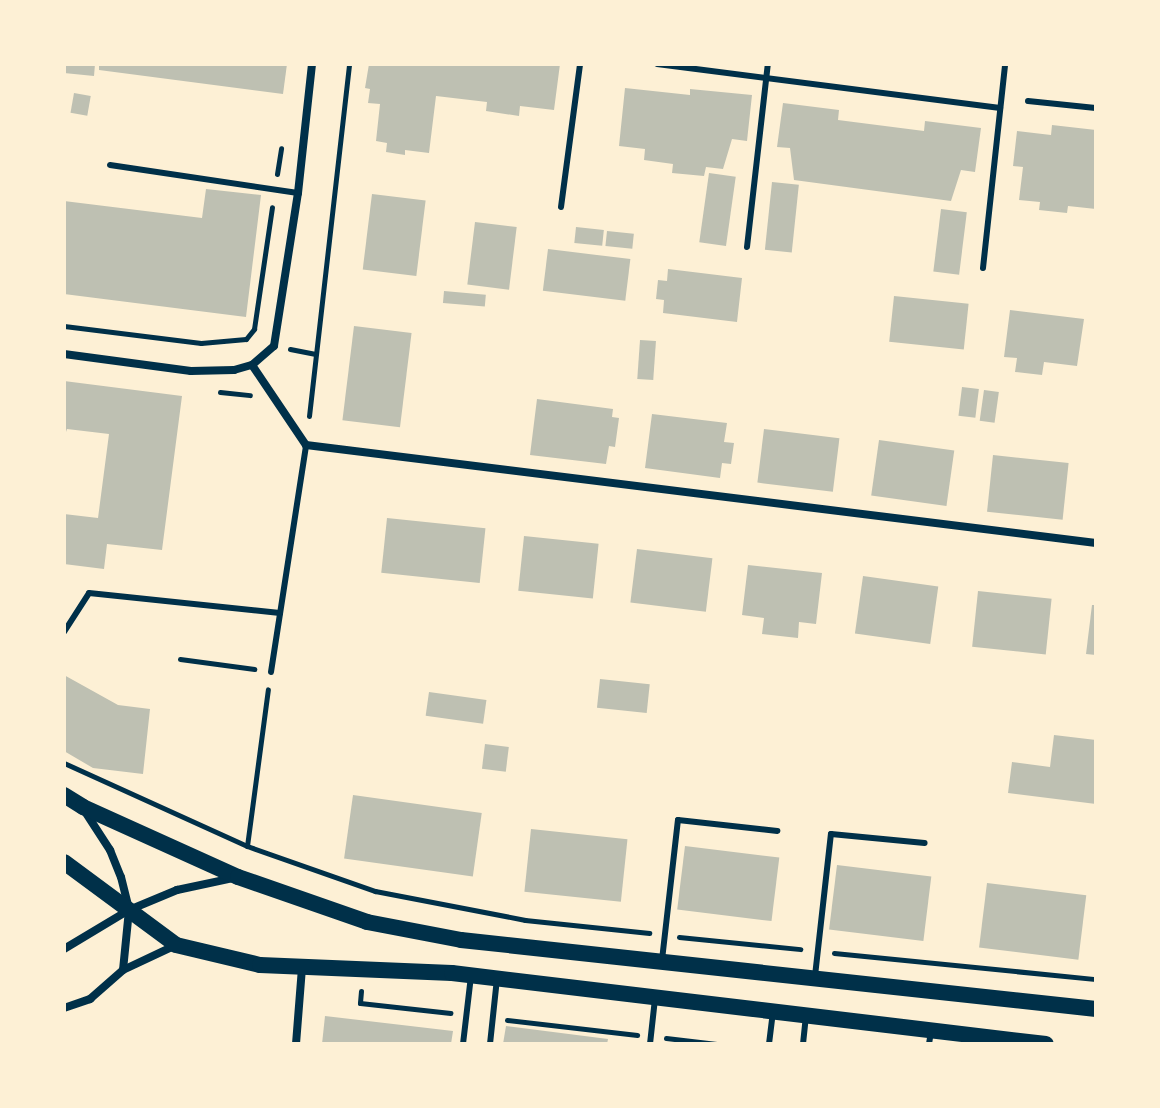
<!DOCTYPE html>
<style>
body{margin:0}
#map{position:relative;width:1160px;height:1108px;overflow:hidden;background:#fdf0d5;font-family:"Fira Sans",sans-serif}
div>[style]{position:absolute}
.building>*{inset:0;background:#bec0b2;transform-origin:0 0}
.path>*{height:5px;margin:-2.5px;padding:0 2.5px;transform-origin:2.5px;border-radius:2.5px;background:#003049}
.service>*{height:6px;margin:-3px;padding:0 3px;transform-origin:3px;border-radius:3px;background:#003049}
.minor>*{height:8px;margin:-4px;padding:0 4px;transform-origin:4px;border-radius:4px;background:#003049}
.secondary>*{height:16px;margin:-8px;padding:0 8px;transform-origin:8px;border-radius:8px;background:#003049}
span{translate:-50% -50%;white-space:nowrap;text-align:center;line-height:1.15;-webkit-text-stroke:6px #fdf0d5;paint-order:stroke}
.frame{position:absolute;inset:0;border:66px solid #fdf0d5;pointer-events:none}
</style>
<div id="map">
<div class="building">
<div style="clip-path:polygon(64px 64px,95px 64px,94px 76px,64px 73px)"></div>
<div style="clip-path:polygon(99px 64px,287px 64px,283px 94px,99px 70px)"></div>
<div style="clip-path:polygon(369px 64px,560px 64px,554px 110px,520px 106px,519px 116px,486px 111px,487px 102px,436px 96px,429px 153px,405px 150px,405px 155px,386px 152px,387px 143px,376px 141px,380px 104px,368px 103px,370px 89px,365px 88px)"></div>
<div style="clip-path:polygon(625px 88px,690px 95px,690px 89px,752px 95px,747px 141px,732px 139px,723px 169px,706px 167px,704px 176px,672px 173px,673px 164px,644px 160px,645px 149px,619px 146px)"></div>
<div style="left:74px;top:93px;width:17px;height:20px;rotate:10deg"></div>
<div style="clip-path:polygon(783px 103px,839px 110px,838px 120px,924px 131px,925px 121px,981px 128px,975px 172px,961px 170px,951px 201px,794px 180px,790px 148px,777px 147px)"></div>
<div style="clip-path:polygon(1052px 125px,1096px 130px,1096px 209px,1068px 206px,1067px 213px,1039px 210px,1040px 202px,1019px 200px,1023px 167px,1013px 166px,1017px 131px,1051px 135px)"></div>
<div style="left:709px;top:173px;width:27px;height:70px;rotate:8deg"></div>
<div style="left:772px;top:182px;width:27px;height:68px;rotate:6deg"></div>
<div style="clip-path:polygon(206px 189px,261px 195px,246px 317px,64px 294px,64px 201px,202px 218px)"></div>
<div style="left:372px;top:194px;width:54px;height:76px;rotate:7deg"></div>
<div style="left:941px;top:209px;width:26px;height:63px;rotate:7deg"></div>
<div style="left:475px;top:222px;width:42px;height:63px;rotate:7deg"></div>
<div style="left:576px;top:227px;width:28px;height:16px;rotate:6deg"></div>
<div style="left:607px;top:231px;width:27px;height:15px;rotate:6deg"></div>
<div style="left:548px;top:249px;width:83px;height:42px;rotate:7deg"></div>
<div style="clip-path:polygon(668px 269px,742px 278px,737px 322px,663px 313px,664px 300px,656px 299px,658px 280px,667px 281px)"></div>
<div style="left:444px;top:291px;width:42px;height:12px;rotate:5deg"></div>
<div style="left:894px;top:296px;width:75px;height:46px;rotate:6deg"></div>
<div style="clip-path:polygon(1010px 310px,1084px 319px,1077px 366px,1044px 362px,1042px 375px,1015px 372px,1017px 358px,1004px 357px)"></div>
<div style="left:354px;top:326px;width:58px;height:95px;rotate:7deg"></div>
<div style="left:640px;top:340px;width:16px;height:39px;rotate:4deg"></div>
<div style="clip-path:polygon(64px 381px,182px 396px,162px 550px,107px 544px,104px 569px,64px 564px,64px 514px,98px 518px,109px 434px,67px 429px,64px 438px)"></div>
<div style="left:962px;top:387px;width:17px;height:29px;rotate:7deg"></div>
<div style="left:984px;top:390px;width:15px;height:31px;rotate:8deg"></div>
<div style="clip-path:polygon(537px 399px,613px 409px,612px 417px,619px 418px,615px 447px,609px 446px,606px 464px,530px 455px)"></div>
<div style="clip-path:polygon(652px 414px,727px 423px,724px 442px,734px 443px,731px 464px,722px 463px,720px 478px,645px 468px)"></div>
<div style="left:764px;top:429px;width:76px;height:54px;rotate:7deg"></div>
<div style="left:879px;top:440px;width:76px;height:56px;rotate:8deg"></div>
<div style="left:993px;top:455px;width:76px;height:57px;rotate:6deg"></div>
<div style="left:387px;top:518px;width:99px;height:55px;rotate:6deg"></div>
<div style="left:524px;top:536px;width:75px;height:55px;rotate:6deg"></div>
<div style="left:637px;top:549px;width:76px;height:54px;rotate:7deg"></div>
<div style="clip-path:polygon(748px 565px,822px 573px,816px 624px,799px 622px,798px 638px,762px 634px,764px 618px,742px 615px)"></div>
<div style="left:863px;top:576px;width:76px;height:58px;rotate:8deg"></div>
<div style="left:978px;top:591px;width:74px;height:56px;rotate:6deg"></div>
<div style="clip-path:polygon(1092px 605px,1096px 605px,1096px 655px,1086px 654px)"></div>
<div style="clip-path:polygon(64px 675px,118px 705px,150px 709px,143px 774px,93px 768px,64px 751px)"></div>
<div style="left:600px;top:679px;width:50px;height:29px;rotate:6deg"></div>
<div style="left:429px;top:692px;width:58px;height:24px;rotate:8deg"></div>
<div style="clip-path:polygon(1054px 735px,1096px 740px,1096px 804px,1008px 793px,1012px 762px,1050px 767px)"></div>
<div style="left:485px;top:744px;width:24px;height:25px;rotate:7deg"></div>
<div style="left:353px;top:795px;width:130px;height:64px;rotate:8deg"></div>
<div style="left:531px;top:829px;width:97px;height:63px;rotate:6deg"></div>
<div style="left:685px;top:846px;width:95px;height:64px;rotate:7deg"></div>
<div style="left:837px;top:865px;width:95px;height:65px;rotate:7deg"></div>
<div style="left:987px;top:883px;width:100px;height:65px;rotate:7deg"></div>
<div style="clip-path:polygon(325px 1016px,453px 1031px,451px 1044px,322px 1044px)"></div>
<div style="clip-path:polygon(506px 1026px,608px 1039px,607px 1044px,503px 1044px)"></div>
</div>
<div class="path">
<div style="left:277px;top:174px;width:26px;rotate:-81deg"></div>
<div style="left:64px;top:326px;width:138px;rotate:7.1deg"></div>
<div style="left:201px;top:343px;width:45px;rotate:-5.1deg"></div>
<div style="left:246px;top:339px;width:13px;rotate:-51deg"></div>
<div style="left:254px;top:329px;width:123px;rotate:-81.6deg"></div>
<div style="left:290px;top:349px;width:26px;rotate:11deg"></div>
<div style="left:220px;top:392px;width:30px;rotate:6deg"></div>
<div style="left:309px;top:416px;width:354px;rotate:-83.5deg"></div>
<div style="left:180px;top:659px;width:75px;rotate:7.7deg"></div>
<div style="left:64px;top:763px;width:201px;rotate:24.4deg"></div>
<div style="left:247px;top:846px;width:136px;rotate:19.4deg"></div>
<div style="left:375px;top:891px;width:153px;rotate:10.9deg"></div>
<div style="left:525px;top:920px;width:125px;rotate:6deg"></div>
<div style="left:247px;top:846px;width:158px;rotate:-82.4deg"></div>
<div style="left:679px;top:937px;width:122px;rotate:5.7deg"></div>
<div style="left:834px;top:953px;width:263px;rotate:5.7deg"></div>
<div style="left:361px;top:991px;width:12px;rotate:95deg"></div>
<div style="left:360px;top:1003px;width:91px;rotate:6.3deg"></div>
<div style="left:507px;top:1020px;width:131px;rotate:6.6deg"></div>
<div style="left:666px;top:1038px;width:51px;rotate:6.7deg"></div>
</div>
<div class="service">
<div style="left:657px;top:64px;width:346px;rotate:7.3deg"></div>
<div style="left:1028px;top:101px;width:68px;rotate:5.9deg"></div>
<div style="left:110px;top:165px;width:190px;rotate:8.5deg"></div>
<div style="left:561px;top:207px;width:144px;rotate:-82.4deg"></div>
<div style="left:747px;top:247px;width:184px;rotate:-83.5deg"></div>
<div style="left:983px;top:268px;width:205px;rotate:-83.8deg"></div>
<div style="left:64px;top:632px;width:46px;rotate:-57.3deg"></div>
<div style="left:89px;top:593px;width:192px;rotate:6deg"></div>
<div style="left:271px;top:672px;width:230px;rotate:-81.2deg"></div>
<div style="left:662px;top:960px;width:141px;rotate:-83.5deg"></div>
<div style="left:678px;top:820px;width:100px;rotate:6.3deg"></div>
<div style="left:815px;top:976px;width:143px;rotate:-83.6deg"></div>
<div style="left:831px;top:834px;width:94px;rotate:5.5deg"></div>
<div style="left:463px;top:1044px;width:68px;rotate:-83.3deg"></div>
<div style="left:490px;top:1044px;width:66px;rotate:-83.9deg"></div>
<div style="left:650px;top:1044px;width:45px;rotate:-83.7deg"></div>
<div style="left:769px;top:1044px;width:31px;rotate:-83deg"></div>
<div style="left:803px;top:1044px;width:27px;rotate:-84deg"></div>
<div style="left:929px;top:1044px;width:13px;rotate:-81deg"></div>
</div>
<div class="minor">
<div style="left:64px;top:354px;width:128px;rotate:7.6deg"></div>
<div style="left:191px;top:371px;width:43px;rotate:-1.3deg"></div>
<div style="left:234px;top:370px;width:19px;rotate:-16deg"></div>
<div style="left:252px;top:365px;width:29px;rotate:-41deg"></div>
<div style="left:274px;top:346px;width:155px;rotate:-81.1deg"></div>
<div style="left:298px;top:193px;width:130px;rotate:-83.8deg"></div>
<div style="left:252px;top:365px;width:97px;rotate:56deg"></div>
<div style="left:306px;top:445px;width:796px;rotate:7.07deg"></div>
<div style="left:84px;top:810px;width:48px;rotate:57deg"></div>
<div style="left:110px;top:850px;width:29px;rotate:68deg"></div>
<div style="left:121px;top:877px;width:34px;rotate:76deg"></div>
<div style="left:129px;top:910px;width:60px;rotate:95.7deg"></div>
<div style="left:64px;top:949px;width:76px;rotate:-31deg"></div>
<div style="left:129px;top:910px;width:52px;rotate:-22.6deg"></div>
<div style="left:177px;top:890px;width:57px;rotate:-12.1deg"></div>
<div style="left:64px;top:1008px;width:28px;rotate:-19deg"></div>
<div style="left:90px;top:999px;width:44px;rotate:-41.3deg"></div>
<div style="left:123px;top:970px;width:59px;rotate:-25.3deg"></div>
<div style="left:296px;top:1044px;width:76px;rotate:-85.5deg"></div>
</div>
<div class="secondary">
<div style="left:64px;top:795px;width:22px;rotate:32deg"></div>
<div style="left:83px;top:807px;width:170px;rotate:24.3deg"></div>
<div style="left:238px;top:877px;width:137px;rotate:19.2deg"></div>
<div style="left:367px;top:922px;width:96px;rotate:10.8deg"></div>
<div style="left:461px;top:940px;width:639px;rotate:6.2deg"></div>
<div style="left:64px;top:862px;width:139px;rotate:36.5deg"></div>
<div style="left:176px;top:945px;width:86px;rotate:13.4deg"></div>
<div style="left:260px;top:965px;width:192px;rotate:2.4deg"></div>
<div style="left:452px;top:973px;width:598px;rotate:6.82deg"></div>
</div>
<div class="frame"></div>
</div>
